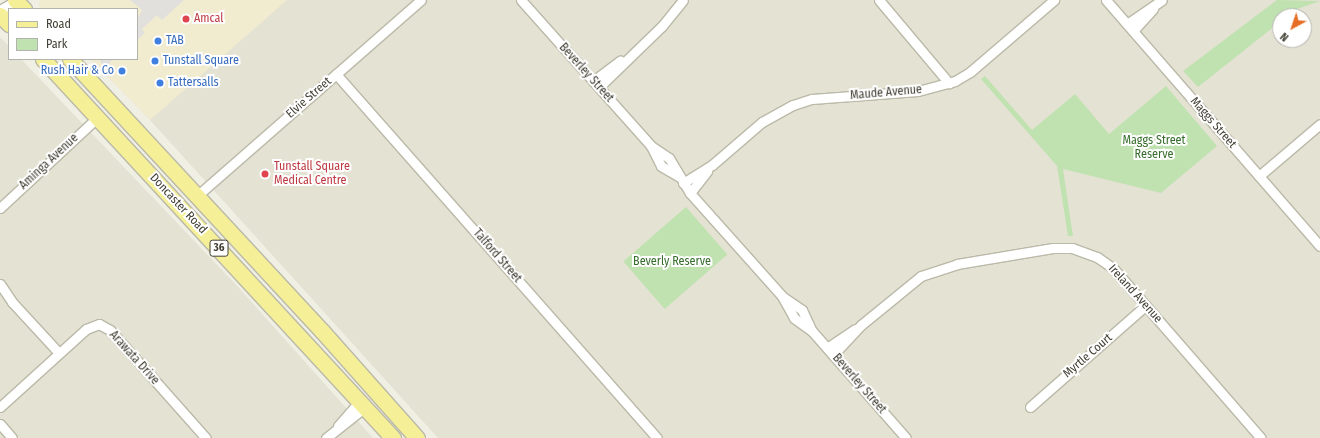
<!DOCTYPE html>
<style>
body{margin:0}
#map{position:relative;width:1320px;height:438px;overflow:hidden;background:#f0efe4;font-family:"Fira Sans Condensed",sans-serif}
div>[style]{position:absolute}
.residential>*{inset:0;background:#e4e2d3}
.commercial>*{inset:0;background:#f1ebd0}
.green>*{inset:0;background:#c0e2b0;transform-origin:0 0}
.parking>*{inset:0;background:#e1e0dc}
.roads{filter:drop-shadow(1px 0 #bbb9a8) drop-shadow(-1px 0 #bbb9a8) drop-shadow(0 1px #bbb9a8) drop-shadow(0 -1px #bbb9a8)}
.minor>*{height:9px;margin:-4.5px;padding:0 4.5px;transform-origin:4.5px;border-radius:4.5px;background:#fff}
.primary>*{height:15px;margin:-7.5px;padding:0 7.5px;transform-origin:7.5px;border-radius:7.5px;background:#f5f098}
.dots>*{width:11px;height:11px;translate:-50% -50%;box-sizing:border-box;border:2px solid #fff;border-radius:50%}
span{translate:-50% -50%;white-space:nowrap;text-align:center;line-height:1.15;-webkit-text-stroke:4px #fff;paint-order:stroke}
.shield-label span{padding:1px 3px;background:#fff;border:1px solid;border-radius:3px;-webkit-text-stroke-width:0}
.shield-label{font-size:11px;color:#424035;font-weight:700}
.health-label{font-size:12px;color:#be3a42}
.left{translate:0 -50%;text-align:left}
.shop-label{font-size:12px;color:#366cbe}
.right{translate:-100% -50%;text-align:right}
.street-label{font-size:12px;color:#424035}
.park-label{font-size:12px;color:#376e2d}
.legend{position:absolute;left:8px;top:8px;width:130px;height:52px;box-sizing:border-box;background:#fff;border:1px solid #b3b3ae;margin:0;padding:5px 7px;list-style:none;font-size:12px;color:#424035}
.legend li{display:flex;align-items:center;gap:8px;height:20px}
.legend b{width:20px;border:1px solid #b3b3ae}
.north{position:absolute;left:1272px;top:8px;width:40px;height:40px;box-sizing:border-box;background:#fff;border:1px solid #b3b3ae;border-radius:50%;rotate:220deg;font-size:11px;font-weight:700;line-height:16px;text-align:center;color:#424035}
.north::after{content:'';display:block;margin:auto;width:14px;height:18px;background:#e86d24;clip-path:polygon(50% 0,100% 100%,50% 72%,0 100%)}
</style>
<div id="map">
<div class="residential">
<div style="clip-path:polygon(evenodd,40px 0,1320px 0,1320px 438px,438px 438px,150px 120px,90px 59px,137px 59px,137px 9px,43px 9px,39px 5px,40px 0,1280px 16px,1304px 16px,1304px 40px,1280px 40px,1280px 16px)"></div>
<div style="clip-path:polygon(0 37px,9px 46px,9px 59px,21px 59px,239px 288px,373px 438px,0 438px)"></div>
</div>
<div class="commercial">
<div style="clip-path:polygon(40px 0,287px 0,150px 120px,90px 59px,137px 59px,137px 9px,43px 9px,39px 5px)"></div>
</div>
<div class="green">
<div style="clip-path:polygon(1277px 0,1320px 1px,1297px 9px,1288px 16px,1280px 16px,1280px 22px,1198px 87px,1183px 71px)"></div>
<div style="clip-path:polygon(985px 76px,1032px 130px,1075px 94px,1109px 134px,1166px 86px,1217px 146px,1161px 193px,1063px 169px,1073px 236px,1068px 236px,1057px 166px,981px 79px)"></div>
<div style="left:686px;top:207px;width:63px;height:83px;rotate:49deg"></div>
</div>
<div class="parking">
<div style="clip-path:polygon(130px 0,184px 0,162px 20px,157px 15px,142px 29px,145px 33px,137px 40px,137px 19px,142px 10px)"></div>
<div style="clip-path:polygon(99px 59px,114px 59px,104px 68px)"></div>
</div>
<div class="roads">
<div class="minor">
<div style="left:521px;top:0;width:195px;rotate:48.3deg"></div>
<div style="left:651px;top:146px;width:22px;rotate:34deg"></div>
<div style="left:669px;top:158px;width:41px;rotate:59deg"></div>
<div style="left:690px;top:193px;width:138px;rotate:48.2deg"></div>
<div style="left:782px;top:296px;width:25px;rotate:61deg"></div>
<div style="left:794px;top:318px;width:22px;rotate:36deg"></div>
<div style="left:812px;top:331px;width:142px;rotate:48.7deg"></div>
<div style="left:879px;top:0;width:109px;rotate:49.9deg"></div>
<div style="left:1106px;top:0;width:326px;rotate:49deg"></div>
<div style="left:0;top:10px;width:20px;rotate:-30deg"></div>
<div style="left:1127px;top:24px;width:42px;rotate:-34.4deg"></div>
<div style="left:1133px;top:31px;width:30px;rotate:-48deg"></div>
<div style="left:336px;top:74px;width:485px;rotate:48.6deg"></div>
<div style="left:593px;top:81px;width:34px;rotate:-37deg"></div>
<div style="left:599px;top:87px;width:88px;rotate:-44.1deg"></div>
<div style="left:662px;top:26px;width:33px;rotate:-51deg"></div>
<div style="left:651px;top:146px;width:22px;rotate:63deg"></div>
<div style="left:661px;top:166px;width:20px;rotate:30deg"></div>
<div style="left:1259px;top:176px;width:80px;rotate:-40.4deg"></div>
<div style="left:683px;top:183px;width:34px;rotate:-32deg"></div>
<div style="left:712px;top:165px;width:66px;rotate:-40.7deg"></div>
<div style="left:762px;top:122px;width:35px;rotate:-29deg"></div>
<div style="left:793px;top:105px;width:20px;rotate:-18deg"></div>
<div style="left:812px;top:99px;width:106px;rotate:-4.3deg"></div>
<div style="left:918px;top:91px;width:38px;rotate:-15deg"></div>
<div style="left:955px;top:81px;width:17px;rotate:-31deg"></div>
<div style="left:970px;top:72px;width:111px;rotate:-40.6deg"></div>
<div style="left:690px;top:193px;width:28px;rotate:-52deg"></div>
<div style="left:198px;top:195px;width:296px;rotate:-41.2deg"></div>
<div style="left:0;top:208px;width:134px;rotate:-42.9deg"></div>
<div style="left:0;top:284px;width:22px;rotate:56deg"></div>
<div style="left:12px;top:302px;width:69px;rotate:47.3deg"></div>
<div style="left:783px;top:297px;width:23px;rotate:34deg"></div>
<div style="left:802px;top:310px;width:23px;rotate:65deg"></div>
<div style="left:827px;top:348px;width:34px;rotate:-34deg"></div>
<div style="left:833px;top:355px;width:41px;rotate:-47deg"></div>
<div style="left:861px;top:325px;width:77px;rotate:-39.2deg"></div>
<div style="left:921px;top:276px;width:38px;rotate:-18deg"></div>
<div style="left:957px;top:264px;width:97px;rotate:-9.5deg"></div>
<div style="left:1053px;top:248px;width:19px"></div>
<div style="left:1072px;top:248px;width:27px;rotate:20deg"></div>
<div style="left:1097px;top:257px;width:19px;rotate:35deg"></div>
<div style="left:1113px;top:268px;width:225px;rotate:49deg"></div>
<div style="left:0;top:407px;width:116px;rotate:-42.2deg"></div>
<div style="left:86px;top:329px;width:14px;rotate:-21deg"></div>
<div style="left:99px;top:324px;width:13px;rotate:29deg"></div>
<div style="left:110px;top:330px;width:144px;rotate:48.4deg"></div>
<div style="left:1030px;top:407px;width:154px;rotate:-41.3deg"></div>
<div style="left:0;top:424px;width:18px;rotate:49deg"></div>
<div style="left:338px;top:426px;width:33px;rotate:-49deg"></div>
<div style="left:326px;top:438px;width:50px;rotate:-38.5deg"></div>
</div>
<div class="primary">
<div style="left:15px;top:0;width:13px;rotate:45deg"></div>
<div style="left:0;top:15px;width:13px;rotate:45deg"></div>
<div style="left:43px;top:59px;width:516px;rotate:47.28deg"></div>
<div style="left:70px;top:59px;width:371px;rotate:47.2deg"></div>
<div style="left:322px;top:331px;width:143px;rotate:48.4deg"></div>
</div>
</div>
<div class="dots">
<div style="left:186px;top:19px;background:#e0444e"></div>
<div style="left:158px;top:41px;background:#3f7fe0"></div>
<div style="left:155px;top:61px;background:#3f7fe0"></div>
<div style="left:122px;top:71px;background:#3f7fe0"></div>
<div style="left:160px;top:83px;background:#3f7fe0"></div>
<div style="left:265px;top:174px;background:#e0444e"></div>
</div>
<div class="shield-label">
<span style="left:219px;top:248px">36</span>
</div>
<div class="health-label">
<span class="left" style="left:194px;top:19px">Amcal</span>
<span class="left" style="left:274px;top:174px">Tunstall Square<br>Medical Centre</span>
</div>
<div class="shop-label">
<span class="left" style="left:166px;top:41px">TAB</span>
<span class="left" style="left:163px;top:61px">Tunstall Square</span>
<span class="right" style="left:114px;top:71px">Rush Hair &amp; Co</span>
<span class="left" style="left:168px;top:83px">Tattersalls</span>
</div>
<div class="street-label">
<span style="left:586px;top:73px;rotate:48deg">Beverley Street</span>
<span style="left:886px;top:93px;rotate:-5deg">Maude Avenue</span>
<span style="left:309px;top:98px;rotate:-41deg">Elvie Street</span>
<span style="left:1213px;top:123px;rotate:49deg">Maggs Street</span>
<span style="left:49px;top:162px;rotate:-43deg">Aminga Avenue</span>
<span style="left:178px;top:204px;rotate:47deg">Doncaster Road</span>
<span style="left:497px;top:256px;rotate:49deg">Talford Street</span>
<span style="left:1135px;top:294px;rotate:48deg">Ireland Avenue</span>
<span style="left:1088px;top:356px;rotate:-41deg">Myrtle Court</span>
<span style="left:134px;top:358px;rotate:48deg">Arawata Drive</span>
<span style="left:859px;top:384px;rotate:49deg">Beverley Street</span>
</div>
<div class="park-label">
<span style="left:1154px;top:148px">Maggs Street<br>Reserve</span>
<span style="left:672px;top:262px">Beverly Reserve</span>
</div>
<ul class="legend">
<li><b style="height:5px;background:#f5f098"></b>Road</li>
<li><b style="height:11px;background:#c0e2b0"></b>Park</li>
</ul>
<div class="north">N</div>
</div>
